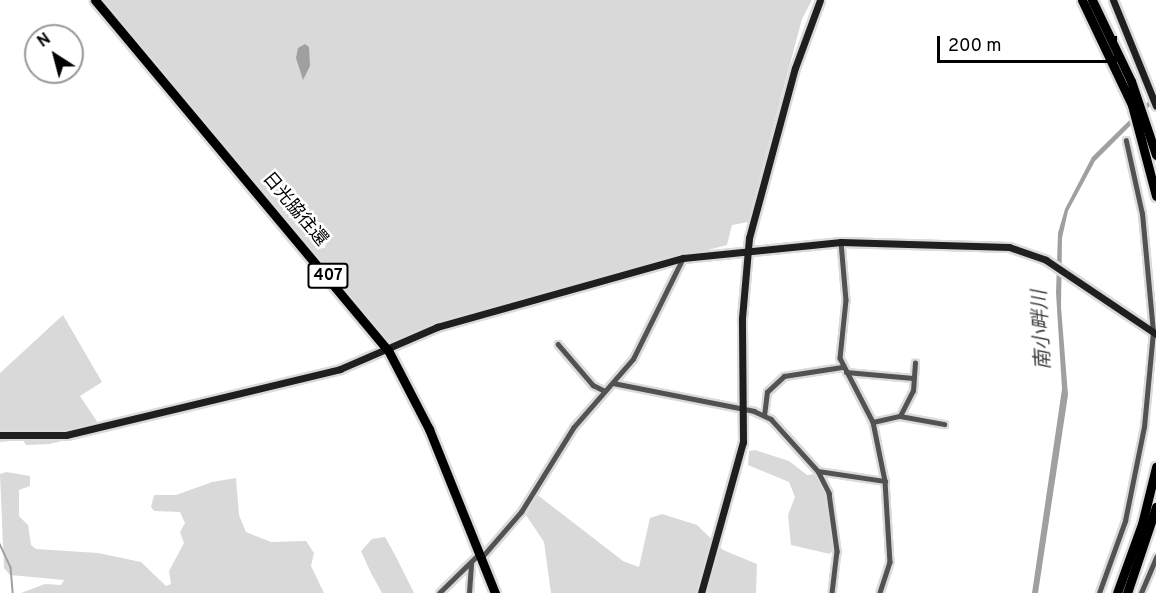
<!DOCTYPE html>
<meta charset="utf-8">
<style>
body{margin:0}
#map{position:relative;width:1156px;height:593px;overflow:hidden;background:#fff;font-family:Overpass,"Noto Sans JP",sans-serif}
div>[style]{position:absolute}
.green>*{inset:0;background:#d9d9d9}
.water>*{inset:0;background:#a0a0a0}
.stream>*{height:1.5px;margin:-0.75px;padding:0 0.75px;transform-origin:0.75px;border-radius:0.75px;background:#a0a0a0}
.roads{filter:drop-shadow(2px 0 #dbdbdb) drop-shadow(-2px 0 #dbdbdb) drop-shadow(0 2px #dbdbdb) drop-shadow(0 -2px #dbdbdb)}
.street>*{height:4.5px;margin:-2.25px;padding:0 2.25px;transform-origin:2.25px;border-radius:2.25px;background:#525252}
.secondary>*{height:7px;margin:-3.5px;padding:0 3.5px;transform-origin:3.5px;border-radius:3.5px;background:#1f1f1f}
.highway>*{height:9px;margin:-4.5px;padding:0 4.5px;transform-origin:4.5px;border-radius:4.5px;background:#000}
span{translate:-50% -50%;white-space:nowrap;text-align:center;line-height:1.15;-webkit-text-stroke:5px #fff;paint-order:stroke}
.shield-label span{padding:2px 4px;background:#fff;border:2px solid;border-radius:4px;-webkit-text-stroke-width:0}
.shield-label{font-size:16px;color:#000;font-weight:700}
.street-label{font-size:18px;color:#000}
.water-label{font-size:20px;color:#414141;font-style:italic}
.north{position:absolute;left:24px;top:24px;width:60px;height:60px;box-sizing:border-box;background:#fff;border:2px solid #999;border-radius:50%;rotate:324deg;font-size:16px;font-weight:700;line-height:24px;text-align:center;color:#000}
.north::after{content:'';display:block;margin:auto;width:21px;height:27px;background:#000;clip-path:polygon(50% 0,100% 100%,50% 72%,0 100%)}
.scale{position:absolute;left:937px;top:36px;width:180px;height:27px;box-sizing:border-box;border:3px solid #000;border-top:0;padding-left:8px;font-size:18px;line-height:21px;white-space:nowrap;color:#000;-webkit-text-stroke:4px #fff;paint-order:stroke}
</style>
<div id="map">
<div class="green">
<div style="clip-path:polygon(101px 0,812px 0,802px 19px,748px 222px,732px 225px,727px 245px,488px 308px,389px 342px)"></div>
<div style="clip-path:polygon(63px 315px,102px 382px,80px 396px,100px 426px,96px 432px,50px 444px,26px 445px,23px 440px,0 442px,0 373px)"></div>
<div style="clip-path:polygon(755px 450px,789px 461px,807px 475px,815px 474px,825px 495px,834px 548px,830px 554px,791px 545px,788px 515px,795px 497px,789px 482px,748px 465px,749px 451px)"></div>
<div style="clip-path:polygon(6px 472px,30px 476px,30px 486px,19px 490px,19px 516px,28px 525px,31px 545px,36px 549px,98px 553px,141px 562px,166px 586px,171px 584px,169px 571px,184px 543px,180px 532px,185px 523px,180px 512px,154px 511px,151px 507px,154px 495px,176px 495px,212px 482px,236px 478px,239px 515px,246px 532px,271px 542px,306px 541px,314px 553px,311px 566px,324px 593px,21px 593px,45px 584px,61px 585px,64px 580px,10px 575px,4px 568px,0 474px)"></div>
<div style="clip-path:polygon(535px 493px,623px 561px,639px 567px,650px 518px,662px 514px,697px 525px,723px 550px,757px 564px,756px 593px,551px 593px,544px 542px,524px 512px)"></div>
<div style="clip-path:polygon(385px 537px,395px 555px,414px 593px,382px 593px,371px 573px,361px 551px,372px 539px)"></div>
</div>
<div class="water">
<div style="clip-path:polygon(305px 44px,309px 47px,310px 66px,303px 80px,296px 58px,298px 48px)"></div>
<div style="clip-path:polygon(1156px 94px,1156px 100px,1095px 161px,1068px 211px,1062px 238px,1061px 307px,1068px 395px,1038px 593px,1032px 593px,1062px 389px,1056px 293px,1058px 233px,1065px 209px,1092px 157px)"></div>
</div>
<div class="stream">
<div style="left:0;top:544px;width:26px;rotate:65deg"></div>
<div style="left:11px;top:568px;width:25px;rotate:85deg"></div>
</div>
<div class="roads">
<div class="street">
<div style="left:841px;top:242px;width:58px;rotate:85.1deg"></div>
<div style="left:846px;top:300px;width:58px;rotate:95.9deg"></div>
<div style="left:840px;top:358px;width:72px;rotate:62.7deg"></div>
<div style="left:873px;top:422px;width:60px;rotate:78.5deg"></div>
<div style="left:885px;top:481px;width:81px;rotate:86.5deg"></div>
<div style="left:890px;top:562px;width:33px;rotate:108deg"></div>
<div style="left:558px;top:344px;width:54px;rotate:49.5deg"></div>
<div style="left:593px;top:385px;width:13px;rotate:27deg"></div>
<div style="left:846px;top:372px;width:67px;rotate:5.1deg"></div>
<div style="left:613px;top:383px;width:144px;rotate:11.2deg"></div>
<div style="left:754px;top:411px;width:19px;rotate:25deg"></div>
<div style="left:771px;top:419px;width:70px;rotate:47.9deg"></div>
<div style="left:818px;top:471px;width:25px;rotate:63deg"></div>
<div style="left:829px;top:493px;width:59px;rotate:82.1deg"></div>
<div style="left:837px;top:551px;width:42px;rotate:96.8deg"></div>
<div style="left:764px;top:416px;width:24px;rotate:-83deg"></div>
<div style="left:767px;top:392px;width:23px;rotate:-43deg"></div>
<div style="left:784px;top:376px;width:60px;rotate:-8.7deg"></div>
<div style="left:900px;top:416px;width:28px;rotate:-63deg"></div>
<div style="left:913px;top:391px;width:28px;rotate:-86deg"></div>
<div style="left:873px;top:422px;width:28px;rotate:-13deg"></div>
<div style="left:900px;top:416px;width:45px;rotate:10.3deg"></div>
<div style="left:818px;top:471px;width:68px;rotate:8.5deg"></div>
<div style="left:482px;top:557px;width:60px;rotate:-49.1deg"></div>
<div style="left:521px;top:512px;width:99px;rotate:-58.2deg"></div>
<div style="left:573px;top:428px;width:91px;rotate:-49deg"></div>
<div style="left:633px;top:359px;width:113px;rotate:-63.7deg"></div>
<div style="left:439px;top:593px;width:54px;rotate:-44.3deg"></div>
<div style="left:469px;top:593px;width:30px;rotate:-86deg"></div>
<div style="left:1099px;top:593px;width:77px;rotate:-70.1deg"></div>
<div style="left:1125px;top:521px;width:96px;rotate:-78.6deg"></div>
<div style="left:1144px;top:427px;width:95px;rotate:-84.6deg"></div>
<div style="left:1153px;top:332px;width:119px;rotate:-95.3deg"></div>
<div style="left:1142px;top:214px;width:75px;rotate:-102.4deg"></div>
<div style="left:1141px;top:593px;width:39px;rotate:-67deg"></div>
</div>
<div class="secondary">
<div style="left:1113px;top:0;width:114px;rotate:67.9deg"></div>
<div style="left:0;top:435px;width:66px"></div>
<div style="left:66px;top:435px;width:282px;rotate:-13.5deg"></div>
<div style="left:340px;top:369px;width:106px;rotate:-23.4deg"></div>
<div style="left:437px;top:327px;width:255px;rotate:-15.7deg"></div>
<div style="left:683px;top:258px;width:159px;rotate:-5.8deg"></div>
<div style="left:841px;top:242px;width:168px;rotate:1.7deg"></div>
<div style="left:1009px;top:247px;width:39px;rotate:19deg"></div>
<div style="left:1046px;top:260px;width:133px;rotate:33.9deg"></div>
<div style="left:701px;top:593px;width:157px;rotate:-74.5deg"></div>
<div style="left:743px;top:442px;width:124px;rotate:-90.5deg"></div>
<div style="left:742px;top:318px;width:80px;rotate:-85deg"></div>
<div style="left:749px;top:238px;width:176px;rotate:-74.9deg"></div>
<div style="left:795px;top:68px;width:72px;rotate:-69.8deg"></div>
</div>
<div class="highway">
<div style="left:95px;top:0;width:456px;rotate:50.1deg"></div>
<div style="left:388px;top:350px;width:89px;rotate:62.6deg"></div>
<div style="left:429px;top:429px;width:177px;rotate:68.1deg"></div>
<div style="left:1082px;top:0;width:116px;rotate:64.5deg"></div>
<div style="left:1132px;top:105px;width:94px;rotate:75.2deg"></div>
<div style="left:1092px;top:0;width:90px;rotate:64.3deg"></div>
<div style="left:1131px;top:81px;width:78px;rotate:71.3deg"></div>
<div style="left:1117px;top:593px;width:73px;rotate:-70.1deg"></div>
<div style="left:1142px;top:524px;width:59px;rotate:-76.2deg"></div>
<div style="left:1127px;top:593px;width:91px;rotate:-71.4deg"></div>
</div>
</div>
<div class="shield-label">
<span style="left:328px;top:276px">407</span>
</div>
<div class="street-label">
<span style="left:294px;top:210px;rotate:50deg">日光脇往還</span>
</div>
<div class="water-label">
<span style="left:1043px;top:330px;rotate:-93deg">南小畔川</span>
</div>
<div class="north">N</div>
<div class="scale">200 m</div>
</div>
